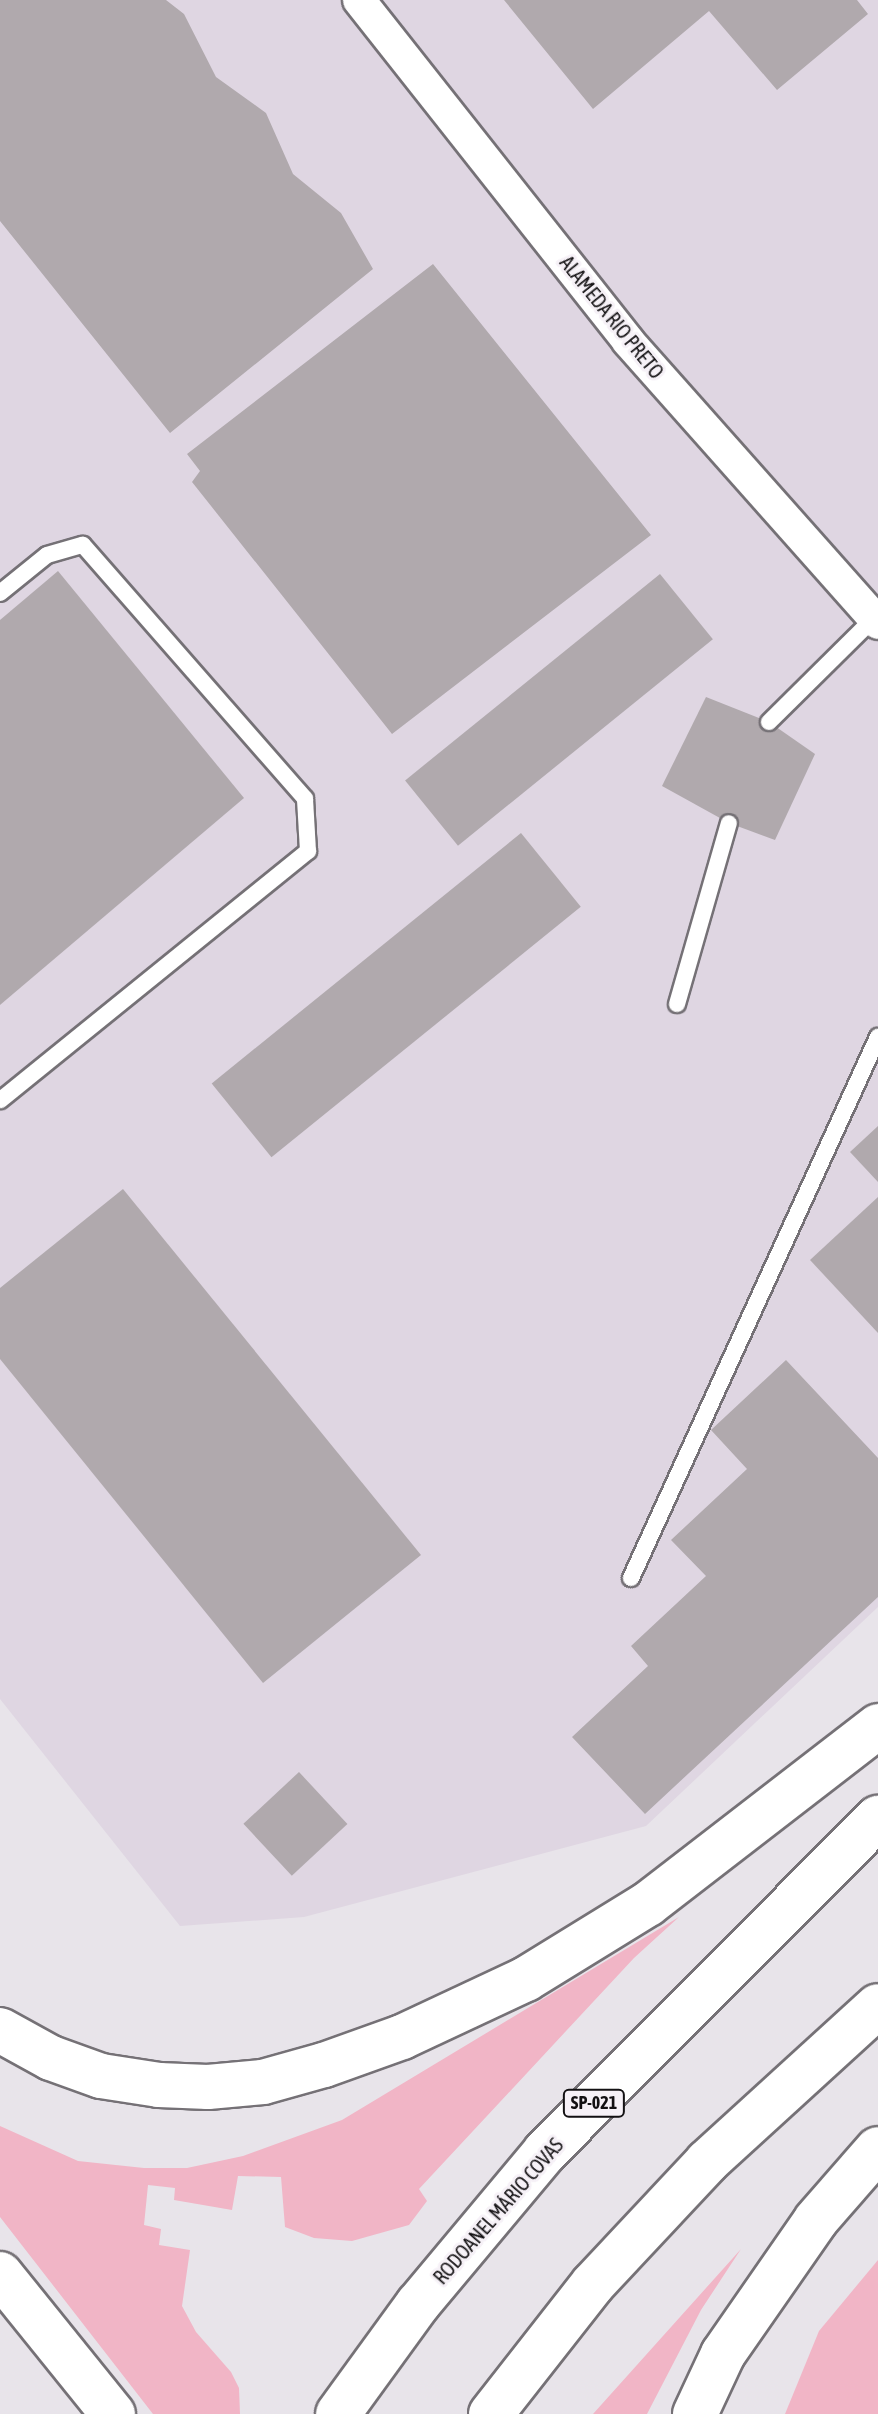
<!DOCTYPE html>
<meta charset="utf-8">
<style>
body{margin:0}
#map{position:relative;width:878px;height:2414px;overflow:hidden;background:#e8e4ea;font-family:"Asap Condensed",sans-serif}
div>[style]{position:absolute}
.built>*{inset:0;background:#dfd6e2}
.green>*{inset:0;background:#f1b5c6}
.building>*{inset:0;background:#b0a9ad;transform-origin:0 0}
.roads{filter:drop-shadow(2px 0 #757176) drop-shadow(-2px 0 #757176) drop-shadow(0 2px #757176) drop-shadow(0 -2px #757176)}
.lane>*{height:16px;margin:-8px;padding:0 8px;transform-origin:8px;border-radius:8px;background:#fff}
.street>*{height:32px;margin:-16px;padding:0 16px;transform-origin:16px;border-radius:16px;background:#fff}
.highway>*{height:44px;margin:-22px;padding:0 22px;transform-origin:22px;border-radius:22px;background:#fff}
span{translate:-50% -50%;white-space:nowrap;text-align:center;line-height:1.15;-webkit-text-stroke:6px #f6f1f7;paint-order:stroke}
.shield-label span{padding:2px 6px;background:#f6f1f7;border:2px solid;border-radius:6px;-webkit-text-stroke-width:0}
.shield-label{font-size:18px;color:#131113;font-weight:700}
.street-label{font-size:20px;color:#131113}
</style>
<div id="map">
<div class="built">
<div style="clip-path:polygon(0 0,878px 0,878px 1607px,646px 1826px,304px 1917px,180px 1926px,0 1699px)"></div>
</div>
<div class="green">
<div style="clip-path:polygon(679px 1917px,634px 1958px,419px 2189px,427px 2201px,409px 2225px,352px 2241px,314px 2238px,285px 2227px,281px 2177px,238px 2176px,232px 2210px,174px 2200px,175px 2188px,148px 2185px,144px 2225px,161px 2229px,159px 2245px,190px 2250px,182px 2306px,196px 2332px,231px 2372px,239px 2388px,240px 2414px,153px 2414px,0 2217px,0 2126px,78px 2161px,144px 2168px,187px 2168px,243px 2156px,342px 2120px)"></div>
<div style="clip-path:polygon(741px 2249px,701px 2310px,647px 2414px,593px 2414px)"></div>
<div style="clip-path:polygon(878px 2260px,878px 2414px,785px 2414px,819px 2331px)"></div>
</div>
<div class="building">
<div style="clip-path:polygon(0 0,166px 0,184px 14px,216px 77px,266px 113px,293px 174px,341px 213px,373px 269px,170px 433px,0 221px)"></div>
<div style="clip-path:polygon(504px 0,857px 0,868px 14px,777px 90px,709px 11px,593px 109px)"></div>
<div style="clip-path:polygon(433px 264px,651px 535px,392px 734px,192px 482px,200px 471px,187px 454px)"></div>
<div style="clip-path:polygon(58px 571px,244px 798px,0 1005px,0 620px)"></div>
<div style="left:660px;top:574px;width:84px;height:328px;rotate:51deg"></div>
<div style="clip-path:polygon(706px 697px,769px 722px,815px 754px,775px 840px,729px 823px,662px 786px)"></div>
<div style="left:521px;top:833px;width:95px;height:398px;rotate:51deg"></div>
<div style="clip-path:polygon(878px 1126px,878px 1182px,850px 1152px)"></div>
<div style="clip-path:polygon(123px 1189px,421px 1555px,263px 1683px,0 1359px,0 1288px)"></div>
<div style="clip-path:polygon(878px 1197px,878px 1333px,810px 1260px)"></div>
<div style="clip-path:polygon(786px 1360px,878px 1458px,878px 1597px,645px 1814px,572px 1737px,648px 1666px,631px 1646px,706px 1576px,671px 1540px,747px 1469px,711px 1430px)"></div>
<div style="left:299px;top:1772px;width:71px;height:76px;rotate:47deg"></div>
</div>
<div class="roads">
<div class="lane">
<div style="left:0;top:593px;width:60px;rotate:-39deg"></div>
<div style="left:47px;top:555px;width:37px;rotate:-16deg"></div>
<div style="left:83px;top:545px;width:337px;rotate:48.8deg"></div>
<div style="left:305px;top:799px;width:52px;rotate:86.7deg"></div>
<div style="left:308px;top:851px;width:396px;rotate:141deg"></div>
<div style="left:769px;top:722px;width:148px;rotate:-44.7deg"></div>
<div style="left:677px;top:1004px;width:188px;rotate:-74deg"></div>
<div style="left:631px;top:1578px;width:595px;rotate:-65.46deg"></div>
</div>
<div class="street">
<div style="left:359px;top:0;width:434px;rotate:51.7deg"></div>
<div style="left:628px;top:341px;width:377px;rotate:48.4deg"></div>
</div>
<div class="highway">
<div style="left:0;top:2030px;width:58px;rotate:28.8deg"></div>
<div style="left:51px;top:2058px;width:53px;rotate:19.8deg"></div>
<div style="left:101px;top:2076px;width:59px;rotate:8.8deg"></div>
<div style="left:159px;top:2085px;width:49px;rotate:2.3deg"></div>
<div style="left:208px;top:2087px;width:55px;rotate:-5.2deg"></div>
<div style="left:263px;top:2082px;width:63px;rotate:-15.6deg"></div>
<div style="left:324px;top:2065px;width:83px;rotate:-19.7deg"></div>
<div style="left:402px;top:2037px;width:137px;rotate:-25.1deg"></div>
<div style="left:526px;top:1979px;width:143px;rotate:-31.6deg"></div>
<div style="left:648px;top:1904px;width:291px;rotate:-37.7deg"></div>
<div style="left:0;top:2274px;width:180px;rotate:51.1deg"></div>
<div style="left:338px;top:2414px;width:136px;rotate:-54deg"></div>
<div style="left:418px;top:2304px;width:198px;rotate:-50.1deg"></div>
<div style="left:545px;top:2152px;width:472px;rotate:-45.1deg"></div>
<div style="left:491px;top:2414px;width:165px;rotate:-51.9deg"></div>
<div style="left:593px;top:2284px;width:167px;rotate:-46.9deg"></div>
<div style="left:707px;top:2162px;width:231px;rotate:-42.4deg"></div>
<div style="left:695px;top:2414px;width:66px;rotate:-65deg"></div>
<div style="left:723px;top:2354px;width:163px;rotate:-55.2deg"></div>
<div style="left:816px;top:2220px;width:94px;rotate:-48.9deg"></div>
</div>
</div>
<div class="shield-label">
<span style="left:594px;top:2103px">SP-021</span>
</div>
<div class="street-label">
<span style="left:612px;top:317px;rotate:51deg">ALAMEDA RIO PRETO</span>
<span style="left:498px;top:2211px;rotate:-49deg">RODOANEL MÁRIO COVAS</span>
</div>
</div>
